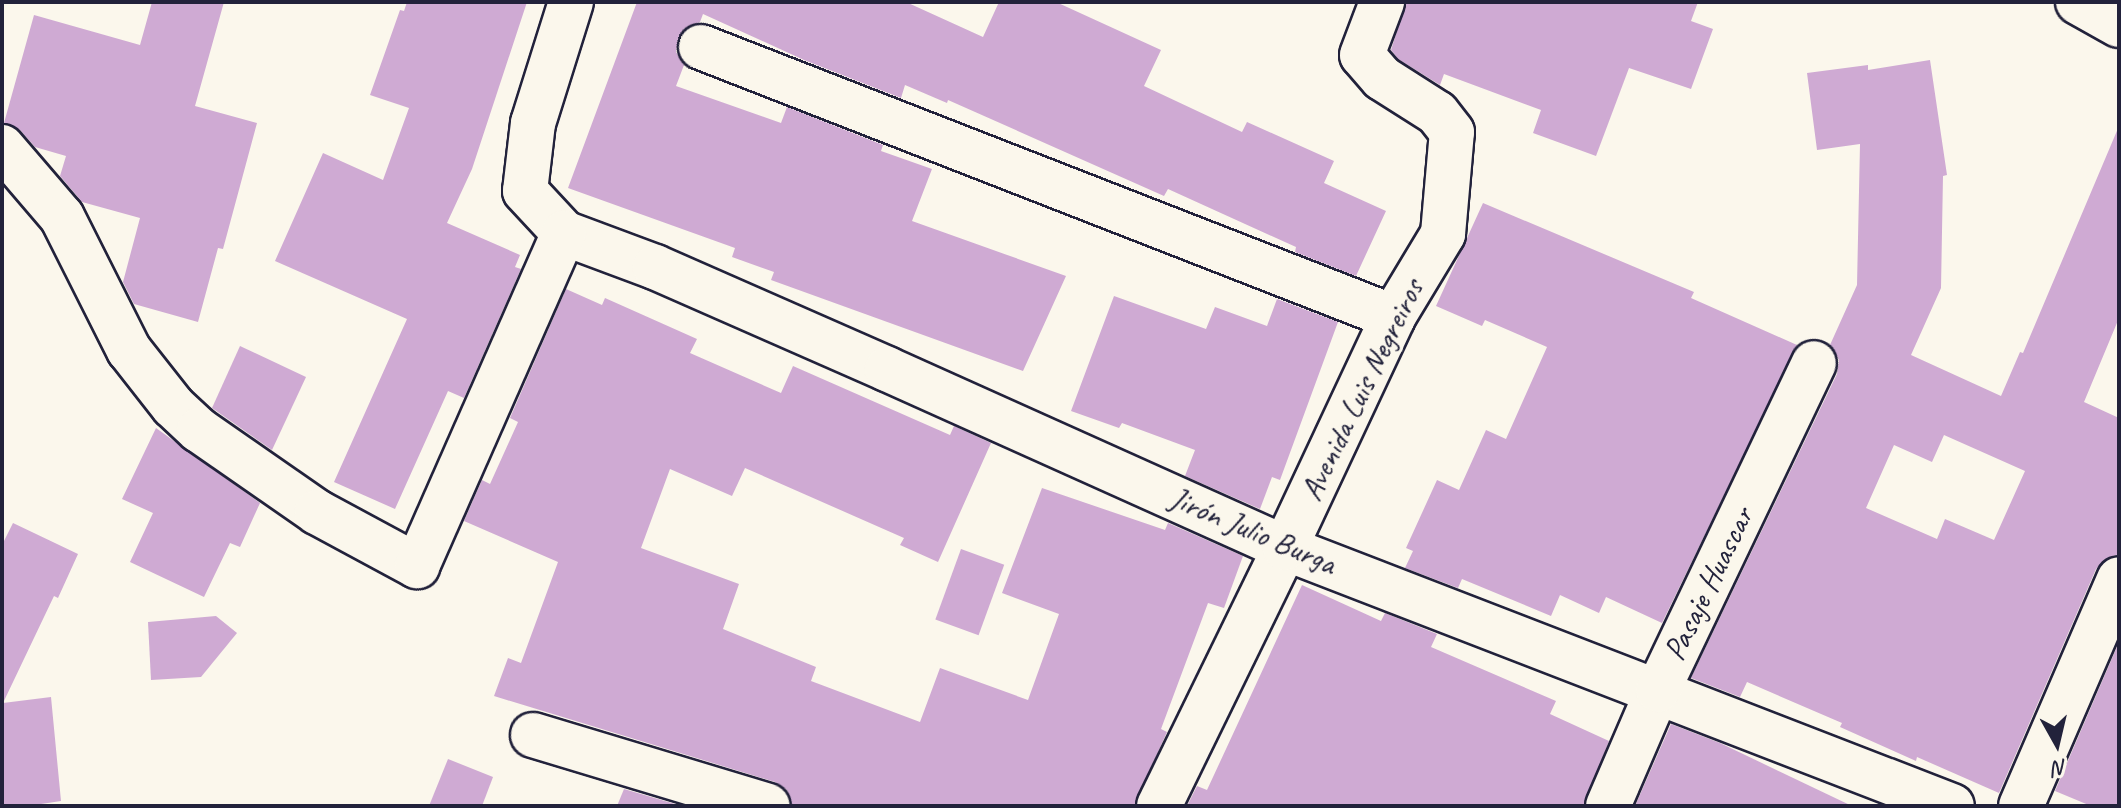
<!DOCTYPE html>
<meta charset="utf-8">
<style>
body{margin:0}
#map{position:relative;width:2121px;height:808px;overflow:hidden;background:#fbf7ec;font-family:Caveat,sans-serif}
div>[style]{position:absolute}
.building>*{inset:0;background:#cfaad3;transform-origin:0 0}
.roads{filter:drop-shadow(2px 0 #22223b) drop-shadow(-2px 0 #22223b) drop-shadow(0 2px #22223b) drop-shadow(0 -2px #22223b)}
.minor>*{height:44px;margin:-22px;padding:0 22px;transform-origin:22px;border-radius:22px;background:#fbf7ec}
span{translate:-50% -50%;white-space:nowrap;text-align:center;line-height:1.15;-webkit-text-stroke:6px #fbf7ec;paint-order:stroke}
.street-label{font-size:32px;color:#22223b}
.frame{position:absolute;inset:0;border:4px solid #22223b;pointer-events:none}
.north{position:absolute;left:2017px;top:704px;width:80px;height:80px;-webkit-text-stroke:6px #fbf7ec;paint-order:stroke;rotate:172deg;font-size:22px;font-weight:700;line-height:32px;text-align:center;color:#22223b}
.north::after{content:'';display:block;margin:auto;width:28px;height:36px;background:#22223b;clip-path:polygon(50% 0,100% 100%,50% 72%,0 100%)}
</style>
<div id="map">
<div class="building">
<div style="clip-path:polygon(152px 2px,224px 2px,195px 106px,257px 123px,223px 249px,218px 248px,198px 322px,134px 304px,123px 282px,140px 218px,82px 202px,60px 176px,66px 156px,35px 147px,20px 130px,4px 123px,34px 15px,140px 45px)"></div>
<div style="clip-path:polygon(407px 2px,527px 2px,472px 169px,447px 223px,520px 255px,515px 267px,521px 269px,464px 398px,448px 391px,395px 509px,334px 482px,407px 319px,275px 261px,323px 153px,383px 180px,409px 108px,370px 95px,400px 10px,404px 11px)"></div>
<div style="clip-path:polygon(637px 2px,906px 2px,983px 37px,999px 2px,1056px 2px,1161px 50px,1144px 86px,1242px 132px,1247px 122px,1334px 161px,1324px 183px,1386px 211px,1356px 276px,1295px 252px,1296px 247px,1168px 189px,1164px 196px,948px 100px,947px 103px,905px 85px,901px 98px,804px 60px,703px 14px,700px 22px,685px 28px,678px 39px,676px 52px,684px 65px,676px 86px,781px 123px,787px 107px,883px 145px,881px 151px,932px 169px,912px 221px,1066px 276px,1023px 371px,771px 280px,774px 272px,732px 257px,735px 248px,568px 188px)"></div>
<div style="clip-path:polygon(1406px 2px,1698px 2px,1691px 21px,1713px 29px,1691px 89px,1629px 68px,1596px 156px,1533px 133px,1541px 110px,1444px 74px,1440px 85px,1398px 59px,1391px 50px)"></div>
<div style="clip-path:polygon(evenodd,1930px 60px,1947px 175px,1943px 176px,1941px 288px,1911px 355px,2001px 396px,2020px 352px,2023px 353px,2119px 126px,2119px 318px,2084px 402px,2119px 418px,2119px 554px,2105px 559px,2096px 569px,1999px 793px,1917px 757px,1916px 761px,1840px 727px,1842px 723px,1747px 682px,1740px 697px,1691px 678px,1837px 374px,1839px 360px,1830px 345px,1857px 285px,1860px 144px,1817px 150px,1807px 73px,1868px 65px,1868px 70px,1930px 60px,1944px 435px,2025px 471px,1994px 540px,1945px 519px,1937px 539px,1866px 508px,1894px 445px,1932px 462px,1944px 435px)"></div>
<div style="clip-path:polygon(1483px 203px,1694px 292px,1691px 298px,1797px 345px,1662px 623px,1606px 597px,1599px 613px,1560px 595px,1551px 616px,1462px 579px,1458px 588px,1405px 568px,1413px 551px,1406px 548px,1437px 480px,1459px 490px,1486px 430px,1506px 439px,1547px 347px,1485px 320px,1482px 326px,1436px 306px)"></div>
<div style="clip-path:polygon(566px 289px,602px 305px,605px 298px,697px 339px,690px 353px,781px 393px,793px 366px,950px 435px,954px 426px,991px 443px,938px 562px,900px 545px,904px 538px,745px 468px,732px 496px,670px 469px,641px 548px,739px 584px,723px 629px,816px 667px,811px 681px,920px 722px,940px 668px,1028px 700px,1059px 614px,1002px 593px,1042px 488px,1165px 530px,1168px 523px,1243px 556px,1224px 608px,1208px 603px,1161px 729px,1167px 732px,1134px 806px,792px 806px,787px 790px,775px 782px,494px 696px,508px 658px,521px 663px,558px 562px,464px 521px,482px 480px,490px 484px,518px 422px,510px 418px)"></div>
<div style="clip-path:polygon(1114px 296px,1206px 329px,1215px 307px,1267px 326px,1277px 299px,1338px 322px,1280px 480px,1272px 477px,1260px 509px,1185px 476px,1195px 450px,1122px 423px,1119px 428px,1071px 411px)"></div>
<div style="clip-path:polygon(240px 346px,306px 377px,272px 450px,212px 408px)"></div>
<div style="clip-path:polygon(156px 428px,260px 503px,240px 547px,230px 543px,204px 597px,130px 562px,153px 513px,122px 499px)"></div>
<div style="clip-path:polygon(13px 523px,78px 554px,58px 598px,54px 596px,3px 703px,51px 697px,61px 801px,28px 806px,2px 806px,2px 545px)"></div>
<div style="left:961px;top:549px;width:46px;height:75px;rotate:20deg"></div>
<div style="clip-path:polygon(1302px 585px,1381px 621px,1385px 613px,1437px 634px,1431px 647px,1556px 701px,1550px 714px,1609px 741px,1584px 806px,1187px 806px,1197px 786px,1207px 790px)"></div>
<div style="clip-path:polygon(216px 616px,237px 633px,201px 677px,151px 680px,148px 622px)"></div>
<div style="clip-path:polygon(2119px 642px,2119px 806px,2091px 806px,2055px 791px)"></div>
<div style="clip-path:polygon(1671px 724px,1720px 743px,1852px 806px,1635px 806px)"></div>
<div style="clip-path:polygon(448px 759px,493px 777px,482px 806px,429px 806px)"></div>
<div style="clip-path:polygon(624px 789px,682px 806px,617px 806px)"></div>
</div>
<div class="roads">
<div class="minor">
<div style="left:571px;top:2px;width:127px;rotate:107.4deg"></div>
<div style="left:533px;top:123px;width:68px;rotate:96.7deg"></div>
<div style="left:525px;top:191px;width:57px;rotate:47.1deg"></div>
<div style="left:564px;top:233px;width:97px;rotate:20.5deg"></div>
<div style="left:655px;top:267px;width:253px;rotate:23.7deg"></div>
<div style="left:887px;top:369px;width:436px;rotate:24.2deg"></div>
<div style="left:1285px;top:548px;width:715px;rotate:21.15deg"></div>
<div style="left:2078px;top:2px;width:47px;rotate:29.3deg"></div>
<div style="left:701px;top:47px;width:743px;rotate:21.31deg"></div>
<div style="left:2px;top:147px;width:92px;rotate:49.4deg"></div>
<div style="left:62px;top:217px;width:149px;rotate:63.3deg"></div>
<div style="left:129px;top:350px;width:71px;rotate:51.8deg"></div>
<div style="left:173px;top:406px;width:35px;rotate:43deg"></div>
<div style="left:199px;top:430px;width:144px;rotate:34.8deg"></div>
<div style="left:317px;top:512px;width:114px;rotate:28.4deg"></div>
<div style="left:417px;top:566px;width:364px;rotate:-66.2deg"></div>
<div style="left:533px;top:735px;width:245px;rotate:16.8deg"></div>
<div style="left:1159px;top:806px;width:287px;rotate:-64deg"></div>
<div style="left:1285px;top:548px;width:255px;rotate:-64.9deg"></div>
<div style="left:1393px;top:317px;width:97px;rotate:-58.9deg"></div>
<div style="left:1443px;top:234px;width:102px;rotate:-85deg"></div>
<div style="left:1452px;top:132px;width:24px;rotate:-128deg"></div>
<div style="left:1437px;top:113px;width:65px;rotate:-147.5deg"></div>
<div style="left:1382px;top:78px;width:30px;rotate:-131deg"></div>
<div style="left:1362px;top:55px;width:57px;rotate:-69.3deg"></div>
<div style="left:1608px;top:806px;width:126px;rotate:-66.7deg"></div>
<div style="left:1658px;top:690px;width:362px;rotate:-64.5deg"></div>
<div style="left:2021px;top:806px;width:247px;rotate:-66.6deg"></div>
</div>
</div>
<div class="street-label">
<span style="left:1362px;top:390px;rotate:-64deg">Avenida Luis Negreiros</span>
<span style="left:1253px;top:531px;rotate:23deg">Jirón Julio Burga</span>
<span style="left:1709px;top:584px;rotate:-64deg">Pasaje Huascar</span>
</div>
<div class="frame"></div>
<div class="north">N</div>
</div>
